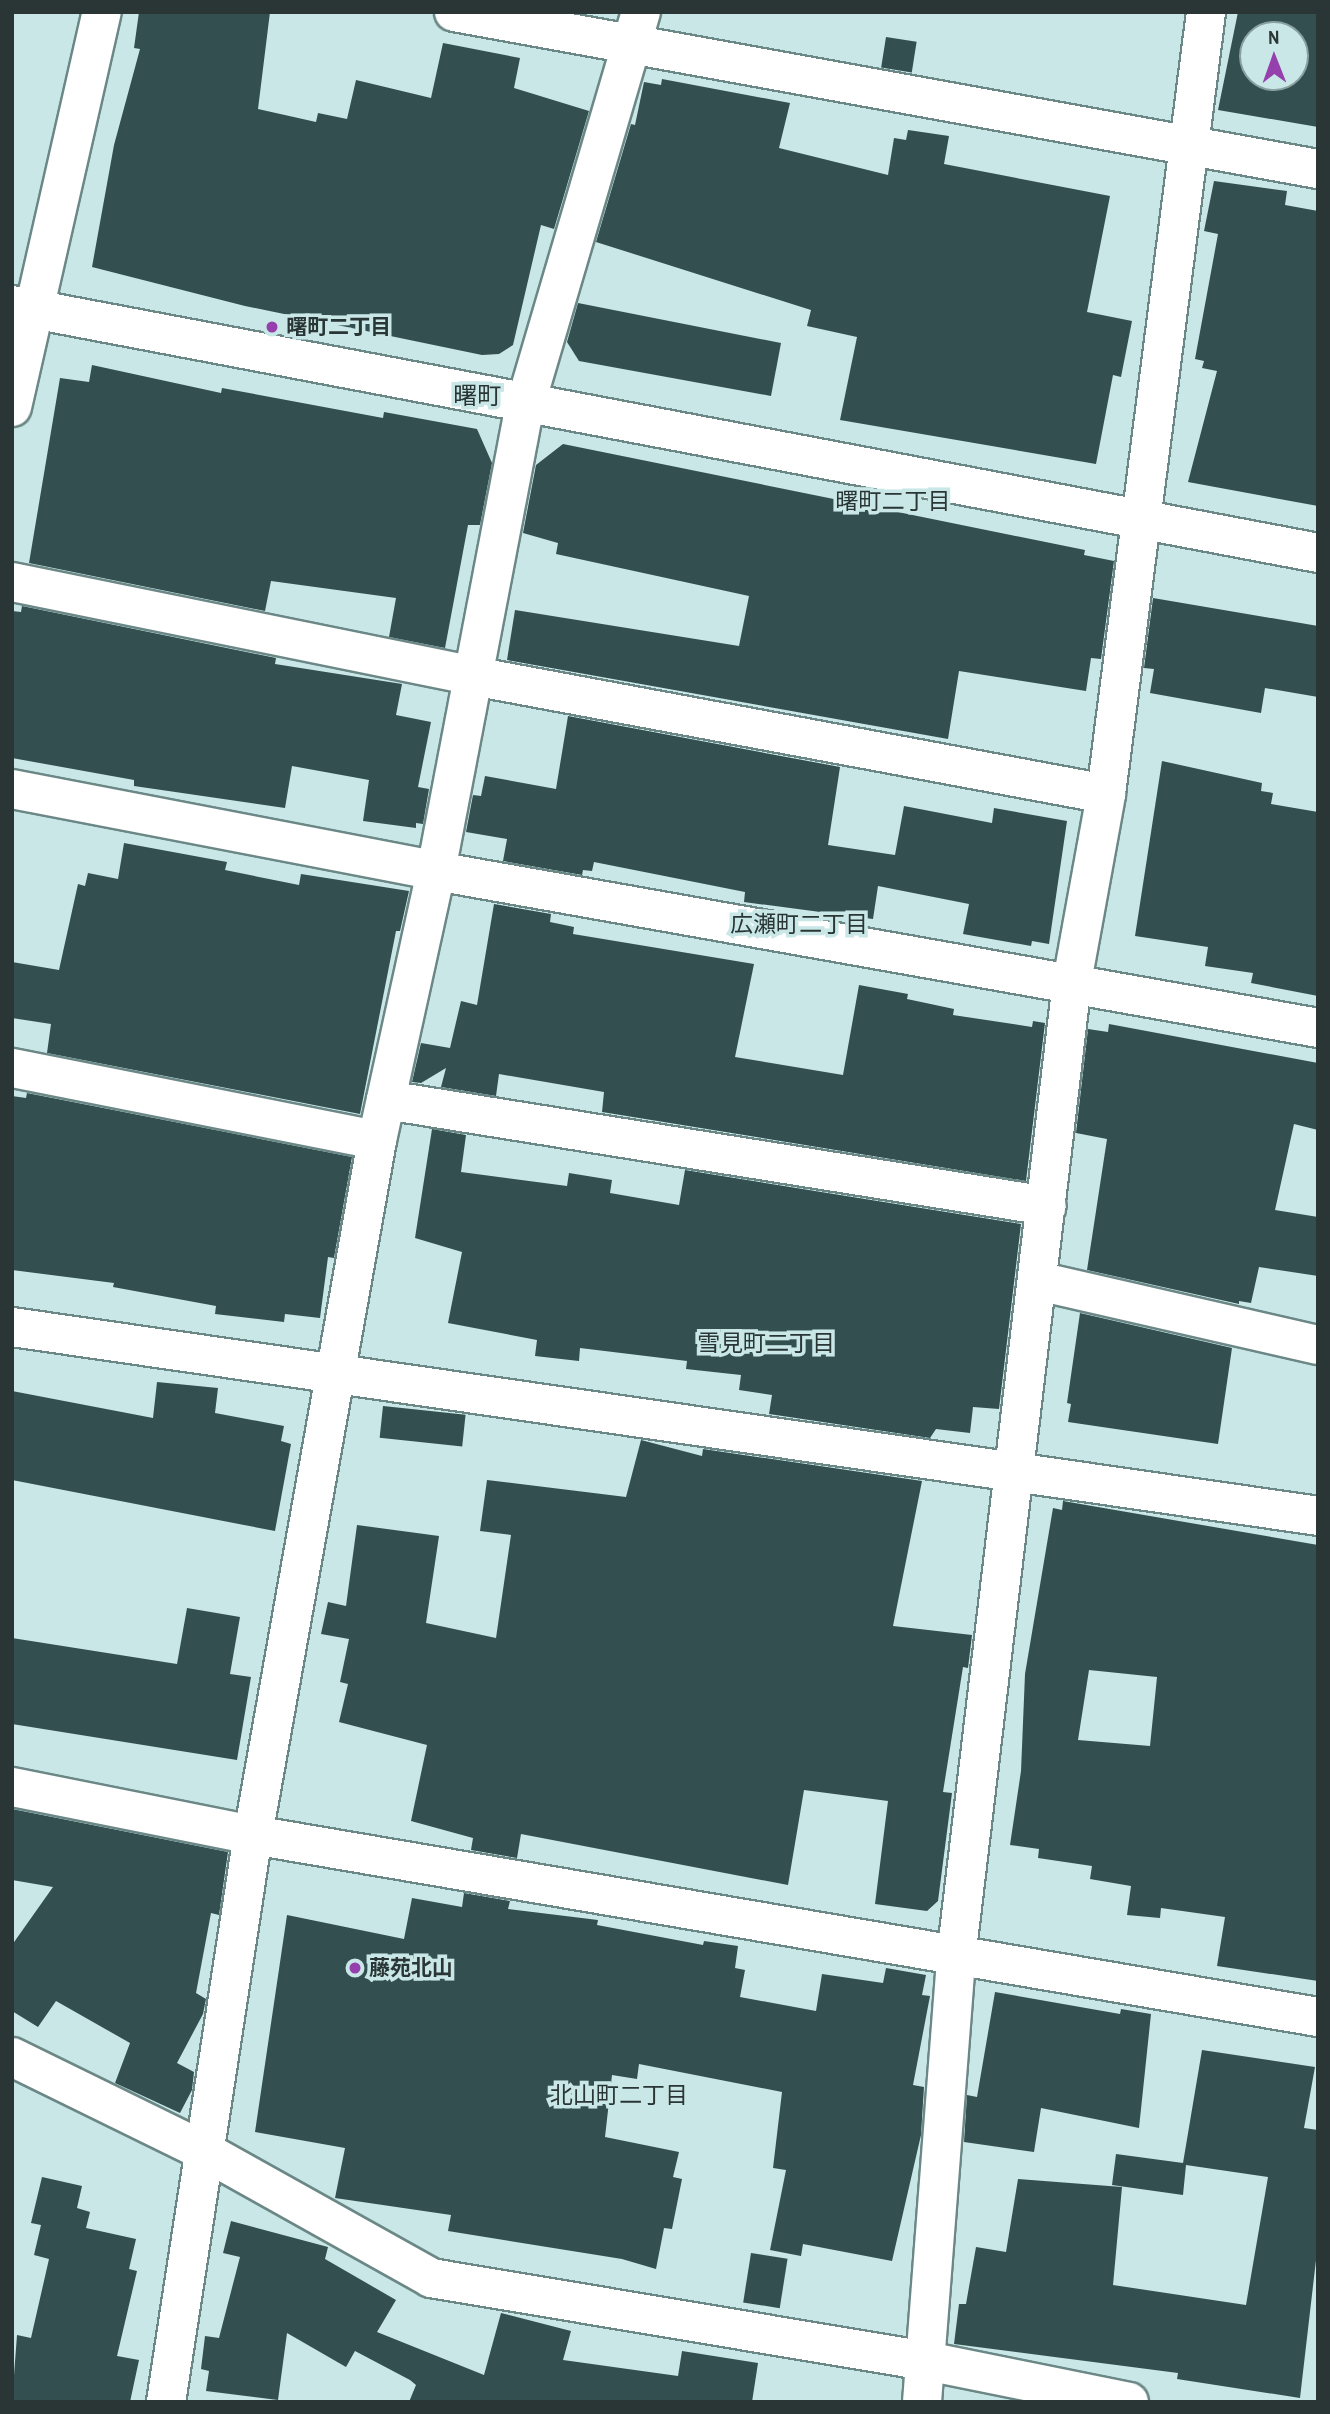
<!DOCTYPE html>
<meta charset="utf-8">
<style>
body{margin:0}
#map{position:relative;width:1330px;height:2414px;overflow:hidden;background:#c8e7e6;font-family:"Archivo Narrow","Noto Sans JP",sans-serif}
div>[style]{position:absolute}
.building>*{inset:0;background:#344f4f;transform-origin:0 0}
.roads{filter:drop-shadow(2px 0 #6b8786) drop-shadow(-2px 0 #6b8786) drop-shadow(0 2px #6b8786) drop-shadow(0 -2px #6b8786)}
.minor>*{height:38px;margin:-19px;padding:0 19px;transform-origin:19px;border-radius:19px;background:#fff}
.tertiary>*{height:38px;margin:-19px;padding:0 19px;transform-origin:19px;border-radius:19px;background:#fff}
.dots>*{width:19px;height:19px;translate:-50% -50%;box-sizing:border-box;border:4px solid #c8e7e6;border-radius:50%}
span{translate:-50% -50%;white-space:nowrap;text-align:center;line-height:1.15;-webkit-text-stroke:7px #c8e7e6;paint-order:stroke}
.poi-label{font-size:21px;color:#2a3636;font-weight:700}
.left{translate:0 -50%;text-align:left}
.neighbourhood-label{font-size:23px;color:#2a3636}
.quarter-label{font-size:24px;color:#2a3636}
.frame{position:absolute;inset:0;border:14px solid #2a3636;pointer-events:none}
.north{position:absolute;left:1239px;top:21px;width:70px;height:70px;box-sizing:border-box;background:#c8e7e6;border:2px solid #89a0a0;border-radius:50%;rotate:359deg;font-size:19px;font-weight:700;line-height:28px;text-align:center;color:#2a3636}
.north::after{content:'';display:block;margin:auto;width:24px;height:32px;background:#9640ad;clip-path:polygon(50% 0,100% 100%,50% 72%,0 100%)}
</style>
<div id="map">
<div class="building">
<div style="clip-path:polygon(139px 12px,270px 12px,258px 109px,316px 122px,318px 113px,347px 119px,356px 80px,431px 98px,443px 43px,520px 58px,514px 88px,589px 111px,554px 229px,541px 225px,513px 345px,499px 354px,482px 355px,245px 306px,92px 267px,114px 145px,140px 49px,134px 48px)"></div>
<div style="clip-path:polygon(evenodd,1238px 12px,1318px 12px,1318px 127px,1218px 110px,1238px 12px,1253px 35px,1295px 35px,1295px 77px,1253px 77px,1253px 35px)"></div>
<div style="left:886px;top:37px;width:31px;height:31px;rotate:9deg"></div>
<div style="clip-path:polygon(662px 79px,790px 103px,779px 148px,888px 175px,894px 138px,906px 140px,908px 130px,949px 136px,944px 164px,1110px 196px,1087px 312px,1132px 321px,1121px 377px,1113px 375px,1096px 464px,840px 420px,857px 337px,807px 326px,811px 310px,596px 242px,631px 124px,635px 125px,644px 82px,661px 85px)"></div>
<div style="clip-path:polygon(1214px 181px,1287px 191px,1285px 205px,1318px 211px,1318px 506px,1188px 482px,1217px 371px,1202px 368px,1204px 361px,1195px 359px,1218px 234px,1204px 231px)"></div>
<div style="clip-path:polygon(578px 303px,781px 343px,771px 396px,579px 361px,567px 342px)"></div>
<div style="clip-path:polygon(92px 365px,221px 393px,222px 388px,383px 418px,384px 412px,477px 429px,492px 463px,480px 525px,468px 525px,445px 648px,389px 637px,396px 598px,271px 581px,265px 611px,29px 563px,60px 378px,89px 382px)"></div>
<div style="clip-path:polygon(563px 444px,1085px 550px,1084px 555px,1114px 561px,1101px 659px,1091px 658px,1086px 691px,959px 671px,948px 739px,507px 660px,515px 610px,739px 646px,749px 596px,556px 554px,558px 543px,523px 533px,536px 465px)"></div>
<div style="clip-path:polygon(1153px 598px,1318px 626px,1318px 697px,1265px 688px,1261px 713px,1150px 693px,1154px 669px,1144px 668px)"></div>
<div style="clip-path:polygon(22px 606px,276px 658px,275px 664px,402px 684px,396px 715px,431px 722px,418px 787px,429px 789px,423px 824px,416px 823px,416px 828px,363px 821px,369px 780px,292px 766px,285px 808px,134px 786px,134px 780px,12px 758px,12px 611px,21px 612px)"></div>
<div style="clip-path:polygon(568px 716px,840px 767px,828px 845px,895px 855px,904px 806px,992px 823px,994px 808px,1067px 821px,1049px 944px,1032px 941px,1031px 946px,963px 934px,969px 904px,878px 886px,873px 919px,744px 902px,745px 892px,594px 862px,592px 871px,583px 870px,582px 875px,503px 861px,507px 839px,466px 832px,473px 795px,481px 796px,485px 776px,556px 789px)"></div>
<div style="clip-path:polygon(1162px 761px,1262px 783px,1261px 791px,1273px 793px,1271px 804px,1318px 812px,1318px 996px,1251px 983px,1253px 973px,1205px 966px,1208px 947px,1135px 936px)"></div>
<div style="clip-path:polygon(124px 843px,227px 862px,225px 870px,299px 885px,301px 874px,409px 891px,400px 931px,396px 931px,360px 1114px,47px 1053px,51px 1024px,12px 1018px,12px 962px,59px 970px,78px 884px,85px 886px,88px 873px,118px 879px)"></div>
<div style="clip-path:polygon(494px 904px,551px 914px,550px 922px,574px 927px,573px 934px,754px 964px,735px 1057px,843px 1075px,859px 985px,908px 994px,907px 999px,954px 1009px,953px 1015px,1032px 1027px,1033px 1021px,1045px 1023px,1026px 1181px,602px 1112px,604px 1092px,499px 1074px,496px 1096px,441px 1087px,446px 1068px,421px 1083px,412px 1082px,421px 1043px,450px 1048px,461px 1001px,477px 1005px)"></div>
<div style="clip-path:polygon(1109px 1024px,1318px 1063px,1318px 1130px,1294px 1124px,1275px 1210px,1318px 1217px,1318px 1276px,1259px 1267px,1251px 1303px,1239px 1301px,1239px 1304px,1087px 1270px,1107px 1139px,1076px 1133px,1088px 1029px,1108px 1032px)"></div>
<div style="clip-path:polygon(27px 1093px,352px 1157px,334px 1258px,328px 1257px,320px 1318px,285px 1314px,284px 1322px,215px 1314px,216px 1306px,113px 1287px,114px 1283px,12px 1270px,12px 1096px,26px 1098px)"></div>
<div style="clip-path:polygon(432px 1129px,466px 1135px,461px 1172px,567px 1186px,569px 1173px,612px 1180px,610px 1193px,679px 1205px,685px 1170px,1021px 1224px,999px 1409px,973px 1407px,970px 1433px,936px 1429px,930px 1438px,769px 1414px,772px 1395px,739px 1390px,741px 1375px,686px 1369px,687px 1361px,580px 1348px,579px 1361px,535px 1356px,537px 1340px,448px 1323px,462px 1252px,415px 1238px)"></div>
<div style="clip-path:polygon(1080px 1313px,1232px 1348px,1218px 1444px,1068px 1422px,1071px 1404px,1067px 1403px)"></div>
<div style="clip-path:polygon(157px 1382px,218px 1388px,215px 1413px,284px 1426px,281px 1441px,291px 1444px,275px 1531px,12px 1480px,12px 1391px,153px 1418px)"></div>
<div style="left:383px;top:1406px;width:83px;height:32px;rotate:6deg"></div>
<div style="clip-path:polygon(641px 1440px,702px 1456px,703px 1449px,922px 1481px,893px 1626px,972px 1635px,968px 1668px,963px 1667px,943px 1792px,952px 1793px,938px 1901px,927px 1911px,875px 1904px,888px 1801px,804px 1790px,788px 1885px,521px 1834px,517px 1858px,471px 1850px,473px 1838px,411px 1821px,427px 1745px,339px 1722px,348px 1684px,340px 1682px,349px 1639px,321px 1634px,328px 1602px,346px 1606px,357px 1525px,439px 1536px,426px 1623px,496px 1638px,511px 1535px,480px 1531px,487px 1480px,626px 1497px)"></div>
<div style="clip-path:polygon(evenodd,1063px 1501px,1318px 1545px,1318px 1981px,1217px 1966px,1225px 1917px,1161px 1908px,1160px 1918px,1127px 1915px,1131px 1886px,1090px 1879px,1092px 1866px,1038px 1858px,1039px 1849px,1010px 1845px,1021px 1771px,1025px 1674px,1053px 1508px,1062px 1510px,1063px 1501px,1089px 1670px,1157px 1677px,1150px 1746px,1078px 1740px,1089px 1670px)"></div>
<div style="clip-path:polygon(187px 1608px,240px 1617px,230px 1674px,251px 1677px,237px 1760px,12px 1724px,12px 1638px,177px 1664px)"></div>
<div style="clip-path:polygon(12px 1809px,228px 1852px,219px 1915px,211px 1913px,196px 1993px,206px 1999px,203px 2014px,177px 2063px,194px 2072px,192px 2090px,180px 2113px,115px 2083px,130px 2043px,56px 2001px,38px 2027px,12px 2011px,12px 1945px,53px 1887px,12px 1880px)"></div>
<div style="clip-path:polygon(464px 1893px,510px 1901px,508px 1909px,598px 1920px,597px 1925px,703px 1945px,704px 1941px,738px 1946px,735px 1968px,745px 1970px,740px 1997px,816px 2011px,822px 1974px,883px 1983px,886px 1968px,926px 1975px,922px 1995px,930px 1996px,913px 2085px,924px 2087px,921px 2135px,892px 2261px,803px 2244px,801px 2256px,770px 2250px,786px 2170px,773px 2168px,782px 2092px,639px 2064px,637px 2079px,612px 2075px,605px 2137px,679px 2152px,673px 2177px,682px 2179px,672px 2229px,664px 2228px,656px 2269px,622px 2259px,448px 2231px,451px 2215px,335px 2198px,345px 2148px,255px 2132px,287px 1915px,404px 1939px,412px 1898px,462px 1907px)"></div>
<div style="clip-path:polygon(995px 1992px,1120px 2014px,1121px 2009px,1151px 2014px,1139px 2128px,1041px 2108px,1034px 2152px,964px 2142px,967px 2095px,977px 2097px)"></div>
<div style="clip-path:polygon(1202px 2050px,1315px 2067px,1304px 2128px,1318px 2130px,1318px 2243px,1300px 2398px,1177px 2379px,1178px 2373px,954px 2344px,959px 2304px,966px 2304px,976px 2247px,1006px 2252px,1018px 2179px,1122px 2187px,1113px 2285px,1246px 2305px,1268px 2177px,1186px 2165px,1183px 2195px,1112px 2185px,1116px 2154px,1183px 2163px)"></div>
<div style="clip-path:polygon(42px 2177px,82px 2186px,77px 2208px,90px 2212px,86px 2228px,136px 2239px,129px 2269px,137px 2271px,117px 2356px,139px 2360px,130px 2402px,12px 2402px,17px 2335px,31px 2338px,49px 2259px,34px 2255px,41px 2225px,31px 2223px)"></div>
<div style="clip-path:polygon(231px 2221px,328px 2247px,325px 2259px,396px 2300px,377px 2332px,484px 2375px,501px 2313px,571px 2331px,563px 2360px,678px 2376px,682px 2351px,758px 2363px,752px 2402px,409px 2402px,416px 2385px,410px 2380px,355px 2351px,346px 2367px,287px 2333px,278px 2400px,206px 2391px,209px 2371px,201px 2369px,205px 2336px,219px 2338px,240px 2257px,223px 2253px)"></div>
<div style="left:751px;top:2253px;width:37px;height:50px;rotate:9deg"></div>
</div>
<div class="roads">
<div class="minor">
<div style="left:454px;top:12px;width:878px;rotate:10.3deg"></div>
<div style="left:12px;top:582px;width:470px;rotate:11.5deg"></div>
<div style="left:473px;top:676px;width:644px;rotate:10.56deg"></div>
<div style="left:12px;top:789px;width:432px;rotate:10.9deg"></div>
<div style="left:436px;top:871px;width:896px;rotate:10.09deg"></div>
<div style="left:12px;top:1068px;width:372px;rotate:11.2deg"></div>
<div style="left:386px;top:1100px;width:669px;rotate:9.11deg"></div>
<div style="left:1038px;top:1281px;width:287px;rotate:12.9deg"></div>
<div style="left:12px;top:1327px;width:1320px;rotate:8.23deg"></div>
<div style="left:12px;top:1787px;width:246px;rotate:11.3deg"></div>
<div style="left:253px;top:1835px;width:1080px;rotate:9.7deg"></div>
<div style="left:12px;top:2057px;width:216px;rotate:26.1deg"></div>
<div style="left:206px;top:2152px;width:258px;rotate:29.2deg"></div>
<div style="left:431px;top:2278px;width:502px;rotate:9.52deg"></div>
<div style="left:926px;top:2361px;width:207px;rotate:11.4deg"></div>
<div style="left:166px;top:2402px;width:574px;rotate:-81.28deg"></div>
<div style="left:253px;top:1835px;width:706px;rotate:-79.88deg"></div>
<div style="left:377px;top:1140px;width:275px;rotate:-77.6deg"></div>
<div style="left:436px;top:871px;width:473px;rotate:-79.2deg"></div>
<div style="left:525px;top:406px;width:411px;rotate:-73.6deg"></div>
<div style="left:922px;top:2402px;width:445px;rotate:-85.6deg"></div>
<div style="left:956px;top:1958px;width:983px;rotate:-83.22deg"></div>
<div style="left:1072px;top:982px;width:191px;rotate:-79.7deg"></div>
<div style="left:1106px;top:794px;width:788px;rotate:-82.71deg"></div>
</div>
<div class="tertiary">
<div style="left:12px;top:305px;width:1329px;rotate:10.75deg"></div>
<div style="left:12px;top:407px;width:405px;rotate:-77.2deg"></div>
</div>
</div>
<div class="dots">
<div style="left:272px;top:327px;background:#9640ad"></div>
<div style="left:355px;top:1968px;background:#9640ad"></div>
</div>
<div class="poi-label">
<span class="left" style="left:286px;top:327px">曙町二丁目</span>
<span class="left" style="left:369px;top:1968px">藤苑北山</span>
</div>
<div class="neighbourhood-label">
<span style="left:893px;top:501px">曙町二丁目</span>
<span style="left:799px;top:924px">広瀬町二丁目</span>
<span style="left:766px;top:1343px">雪見町二丁目</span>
<span style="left:619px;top:2095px">北山町二丁目</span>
</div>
<div class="quarter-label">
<span style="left:477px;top:396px">曙町</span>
</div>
<div class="frame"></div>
<div class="north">N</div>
</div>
